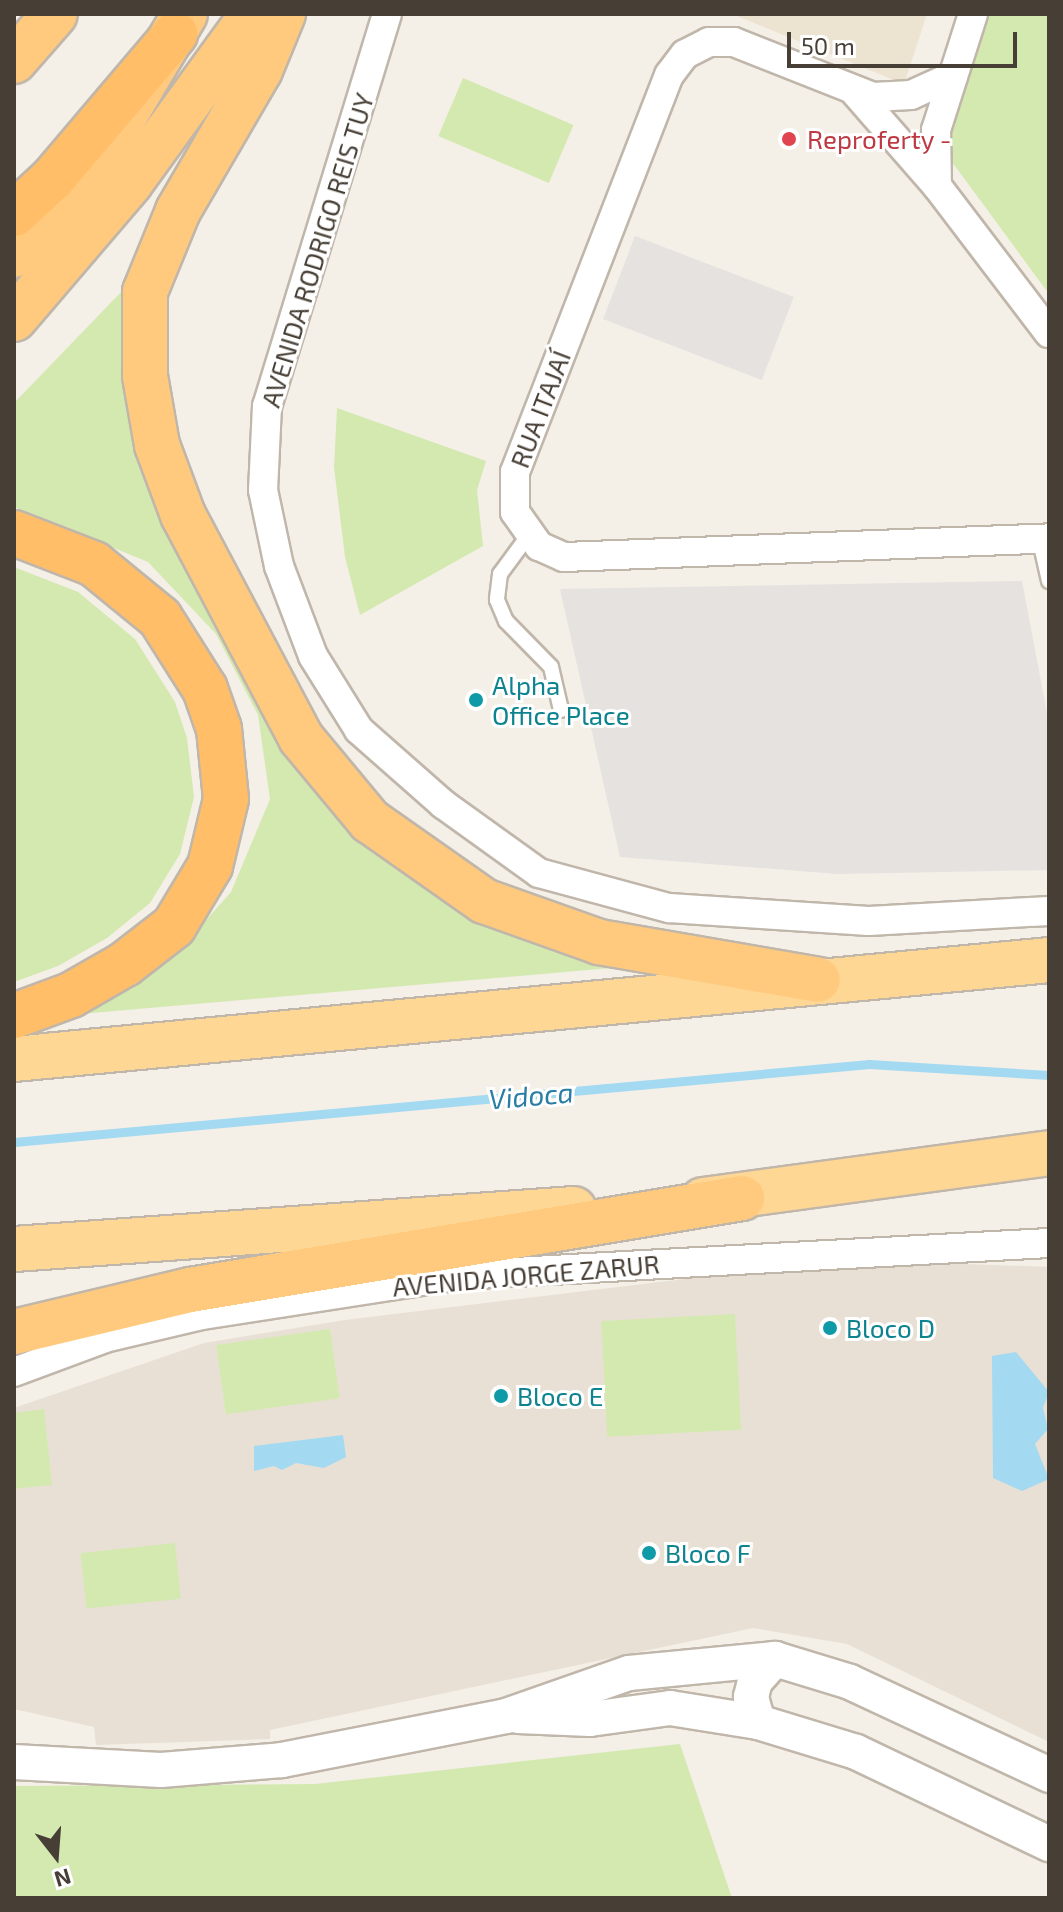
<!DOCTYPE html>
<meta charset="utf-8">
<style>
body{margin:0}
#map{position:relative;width:1063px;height:1912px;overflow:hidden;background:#f4efe7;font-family:"Exo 2",sans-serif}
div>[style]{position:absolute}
.residential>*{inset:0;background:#e8e0d5}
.education>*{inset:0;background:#ede3d1}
.green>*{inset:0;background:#d4e9b0;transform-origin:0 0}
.parking>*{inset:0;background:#e5e2df;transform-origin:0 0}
.water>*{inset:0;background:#a3d9f1}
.stream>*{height:9px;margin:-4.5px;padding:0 4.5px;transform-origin:4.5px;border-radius:4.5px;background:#a3d9f1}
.roads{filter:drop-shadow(2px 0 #c0b6aa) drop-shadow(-2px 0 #c0b6aa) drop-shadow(0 2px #c0b6aa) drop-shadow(0 -2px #c0b6aa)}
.service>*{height:14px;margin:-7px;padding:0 7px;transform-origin:7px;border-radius:7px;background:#fff}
.minor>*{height:28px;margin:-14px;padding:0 14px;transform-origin:14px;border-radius:14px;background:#fff}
.tertiary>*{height:34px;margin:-17px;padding:0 17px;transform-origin:17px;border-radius:17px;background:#fff}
.primary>*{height:44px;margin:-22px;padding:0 22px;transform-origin:22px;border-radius:22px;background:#ffd795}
.trunk>*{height:44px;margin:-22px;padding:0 22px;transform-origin:22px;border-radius:22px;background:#ffca7e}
.motorway>*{height:44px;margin:-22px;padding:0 22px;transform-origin:22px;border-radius:22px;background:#ffbe67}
.dots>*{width:22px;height:22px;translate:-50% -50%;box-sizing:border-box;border:4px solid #fff;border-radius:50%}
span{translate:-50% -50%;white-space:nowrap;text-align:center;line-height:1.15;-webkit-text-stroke:6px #fff;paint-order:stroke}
.health-label{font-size:26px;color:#be3a42}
.left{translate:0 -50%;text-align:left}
.street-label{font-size:26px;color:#473f36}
.culture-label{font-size:26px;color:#0d838f}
.water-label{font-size:28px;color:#2a7da5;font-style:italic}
.frame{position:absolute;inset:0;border:16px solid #473f36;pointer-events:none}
.north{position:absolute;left:16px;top:1816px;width:80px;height:80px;-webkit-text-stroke:6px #fff;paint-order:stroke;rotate:163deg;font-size:22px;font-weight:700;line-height:32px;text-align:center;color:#473f36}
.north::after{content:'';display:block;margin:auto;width:28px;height:36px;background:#473f36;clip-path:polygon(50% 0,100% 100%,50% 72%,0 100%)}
.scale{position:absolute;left:787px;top:32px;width:230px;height:36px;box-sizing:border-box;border:4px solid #473f36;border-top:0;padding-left:10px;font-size:24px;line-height:28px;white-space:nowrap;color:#473f36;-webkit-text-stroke:6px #fff;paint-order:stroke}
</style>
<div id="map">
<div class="residential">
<div style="clip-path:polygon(935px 1263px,1049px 1267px,1049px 1742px,847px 1644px,753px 1628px,270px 1730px,270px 1739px,96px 1745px,94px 1727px,14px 1709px,14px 1408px,204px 1343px,345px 1320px,701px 1277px)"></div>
</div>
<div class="education">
<div style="clip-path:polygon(732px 14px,927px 14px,904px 84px)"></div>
</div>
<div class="green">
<div style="clip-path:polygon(985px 14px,1049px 14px,1049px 294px,944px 151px)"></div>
<div style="left:463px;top:78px;width:120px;height:63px;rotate:23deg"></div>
<div style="clip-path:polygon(126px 287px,140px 444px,376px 839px,645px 965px,57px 1016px,177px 953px,231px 892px,270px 799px,258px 715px,216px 634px,148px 562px,14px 507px,14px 403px)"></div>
<div style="clip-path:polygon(337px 408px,486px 461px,477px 490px,483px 546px,360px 615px,345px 557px,334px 467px)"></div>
<div style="clip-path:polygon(14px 567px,78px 592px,135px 639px,175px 702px,187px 738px,194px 797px,180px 854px,150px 903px,107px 938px,58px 966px,14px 982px)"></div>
<div style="left:735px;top:1314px;width:116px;height:134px;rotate:87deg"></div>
<div style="left:330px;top:1329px;width:70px;height:115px;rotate:82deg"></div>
<div style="clip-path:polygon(44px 1409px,52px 1485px,14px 1489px,14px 1413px)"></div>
<div style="left:175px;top:1543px;width:56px;height:95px;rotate:84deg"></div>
<div style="clip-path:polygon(680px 1744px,732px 1898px,14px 1898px,14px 1786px,315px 1784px)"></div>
</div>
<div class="parking">
<div style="left:635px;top:236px;width:170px;height:89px;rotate:21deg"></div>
<div style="clip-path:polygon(1022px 581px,1049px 724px,1049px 870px,838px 874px,620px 857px,560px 589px)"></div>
</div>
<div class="water">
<div style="clip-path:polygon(1016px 1352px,1049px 1392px,1043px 1408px,1048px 1429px,1035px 1444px,1049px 1479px,1022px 1491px,993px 1478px,992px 1356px)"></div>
<div style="clip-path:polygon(343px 1435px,346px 1457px,324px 1468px,296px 1463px,282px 1470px,274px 1466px,254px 1471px,254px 1446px)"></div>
</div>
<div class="stream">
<div style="left:14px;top:1142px;width:859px;rotate:-5.21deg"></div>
<div style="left:869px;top:1064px;width:180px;rotate:3.5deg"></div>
</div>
<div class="roads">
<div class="service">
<div style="left:528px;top:536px;width:47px;rotate:126.4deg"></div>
<div style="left:500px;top:574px;width:26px;rotate:97deg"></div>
<div style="left:497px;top:600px;width:23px;rotate:67deg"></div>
<div style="left:506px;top:621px;width:64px;rotate:45.6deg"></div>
<div style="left:551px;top:667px;width:44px;rotate:76.9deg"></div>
<div style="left:1040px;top:541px;width:41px;rotate:77.3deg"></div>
</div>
<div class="minor">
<div style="left:387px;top:14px;width:410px;rotate:107deg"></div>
<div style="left:267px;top:406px;width:84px;rotate:92.7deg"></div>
<div style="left:263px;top:490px;width:78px;rotate:78.1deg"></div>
<div style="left:279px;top:566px;width:96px;rotate:69.3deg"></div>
<div style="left:313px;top:656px;width:87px;rotate:58.1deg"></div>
<div style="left:359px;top:730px;width:112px;rotate:41.4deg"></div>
<div style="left:443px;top:804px;width:118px;rotate:35.7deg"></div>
<div style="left:539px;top:873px;width:135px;rotate:15.1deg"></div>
<div style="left:669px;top:908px;width:200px;rotate:3.7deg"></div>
<div style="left:869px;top:921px;width:180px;rotate:-3.2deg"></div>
<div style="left:953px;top:76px;width:46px;rotate:155.7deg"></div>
<div style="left:911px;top:95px;width:38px;rotate:177deg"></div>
<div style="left:873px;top:97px;width:149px;rotate:-158.4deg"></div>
<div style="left:734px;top:42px;width:25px;rotate:180deg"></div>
<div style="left:709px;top:42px;width:27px;rotate:153deg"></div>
<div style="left:685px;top:54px;width:26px;rotate:127deg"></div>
<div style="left:669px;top:75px;width:426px;rotate:111.2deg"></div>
<div style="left:515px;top:472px;width:40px;rotate:90deg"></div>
<div style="left:515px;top:512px;width:42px;rotate:54.8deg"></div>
<div style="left:539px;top:546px;width:27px;rotate:24deg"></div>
<div style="left:564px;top:557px;width:485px;rotate:-2.2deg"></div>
<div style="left:855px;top:92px;width:125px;rotate:48.9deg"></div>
<div style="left:937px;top:186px;width:185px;rotate:52.7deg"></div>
<div style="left:937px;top:186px;width:56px;rotate:-91deg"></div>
<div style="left:936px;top:130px;width:122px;rotate:-72.3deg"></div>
<div style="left:14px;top:1372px;width:97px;rotate:-20.5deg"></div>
<div style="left:105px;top:1338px;width:100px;rotate:-13.3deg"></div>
<div style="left:202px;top:1315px;width:261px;rotate:-8.8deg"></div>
<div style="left:460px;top:1275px;width:590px;rotate:-3.11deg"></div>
</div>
<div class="tertiary">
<div style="left:518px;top:1716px;width:72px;rotate:2.4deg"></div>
<div style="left:590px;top:1719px;width:81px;rotate:-7.8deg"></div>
<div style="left:670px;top:1708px;width:89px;rotate:9deg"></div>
<div style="left:758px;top:1722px;width:102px;rotate:17deg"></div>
<div style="left:856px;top:1752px;width:214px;rotate:25.5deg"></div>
<div style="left:758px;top:1722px;width:26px;rotate:-106deg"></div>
<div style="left:751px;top:1697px;width:16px;rotate:-76deg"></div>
<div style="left:755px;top:1681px;width:30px;rotate:-48deg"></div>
<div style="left:14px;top:1762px;width:147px;rotate:3.1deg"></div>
<div style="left:161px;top:1770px;width:121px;rotate:-4.7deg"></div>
<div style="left:282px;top:1760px;width:228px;rotate:-11.1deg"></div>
<div style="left:506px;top:1716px;width:130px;rotate:-19.3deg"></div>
<div style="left:629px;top:1673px;width:147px;rotate:-5.5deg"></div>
<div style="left:775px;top:1659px;width:78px;rotate:17deg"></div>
<div style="left:850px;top:1682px;width:220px;rotate:25deg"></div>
</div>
<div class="primary">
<div style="left:14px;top:1059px;width:1040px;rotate:-5.46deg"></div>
<div style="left:703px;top:1200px;width:349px;rotate:-7.7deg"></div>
<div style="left:14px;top:1249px;width:561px;rotate:-4.09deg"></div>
</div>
<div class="trunk">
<div style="left:283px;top:14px;width:61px;rotate:112.3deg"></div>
<div style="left:260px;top:70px;width:163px;rotate:120.2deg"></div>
<div style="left:178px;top:211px;width:87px;rotate:112.2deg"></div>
<div style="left:145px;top:292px;width:84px;rotate:90deg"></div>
<div style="left:145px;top:376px;width:70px;rotate:80.1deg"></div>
<div style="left:157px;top:445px;width:75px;rotate:69.6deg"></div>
<div style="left:183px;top:515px;width:252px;rotate:62.1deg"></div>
<div style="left:301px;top:738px;width:108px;rotate:50.3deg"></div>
<div style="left:370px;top:821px;width:139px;rotate:35.1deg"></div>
<div style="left:484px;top:901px;width:122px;rotate:19.6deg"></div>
<div style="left:599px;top:942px;width:222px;rotate:9.8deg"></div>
<div style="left:14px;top:61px;width:62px;rotate:-48.9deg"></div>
<div style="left:14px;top:255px;width:122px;rotate:-48deg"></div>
<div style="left:96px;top:164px;width:174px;rotate:-59.3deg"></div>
<div style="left:14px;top:319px;width:179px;rotate:-49.5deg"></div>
<div style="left:130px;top:183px;width:209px;rotate:-54deg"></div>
<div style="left:14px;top:1332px;width:181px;rotate:-13.4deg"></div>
<div style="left:190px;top:1290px;width:560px;rotate:-9.46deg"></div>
</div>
<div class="motorway">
<div style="left:14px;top:214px;width:53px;rotate:-42.7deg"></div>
<div style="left:53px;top:178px;width:189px;rotate:-49.7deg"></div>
<div style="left:14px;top:533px;width:86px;rotate:21.2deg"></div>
<div style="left:94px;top:564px;width:85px;rotate:39.3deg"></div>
<div style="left:160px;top:618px;width:84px;rotate:57.6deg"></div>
<div style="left:205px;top:689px;width:42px;rotate:70.7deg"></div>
<div style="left:219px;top:729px;width:70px;rotate:84.3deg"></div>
<div style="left:226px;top:799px;width:69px;rotate:103.4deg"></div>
<div style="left:210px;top:866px;width:70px;rotate:121deg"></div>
<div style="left:174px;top:926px;width:62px;rotate:142.2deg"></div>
<div style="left:125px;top:964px;width:62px;rotate:150.1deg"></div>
<div style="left:71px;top:995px;width:61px;rotate:159.8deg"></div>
</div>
</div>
<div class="dots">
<div style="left:789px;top:139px;background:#e0444e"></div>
<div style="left:476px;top:700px;background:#0f9aa8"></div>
<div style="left:830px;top:1328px;background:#0f9aa8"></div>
<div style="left:501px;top:1396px;background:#0f9aa8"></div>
<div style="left:649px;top:1553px;background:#0f9aa8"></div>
</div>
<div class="health-label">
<span class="left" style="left:807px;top:139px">Reproferty -</span>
</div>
<div class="street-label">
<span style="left:317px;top:250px;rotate:-73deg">AVENIDA RODRIGO REIS TUY</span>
<span style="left:540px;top:409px;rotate:-69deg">RUA ITAJAÍ</span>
<span style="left:526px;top:1275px;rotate:-5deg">AVENIDA JORGE ZARUR</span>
</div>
<div class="culture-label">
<span class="left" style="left:492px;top:700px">Alpha<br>Office Place</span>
<span class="left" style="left:846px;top:1328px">Bloco D</span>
<span class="left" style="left:517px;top:1396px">Bloco E</span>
<span class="left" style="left:665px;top:1553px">Bloco F</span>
</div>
<div class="water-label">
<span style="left:531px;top:1095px;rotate:-5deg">Vidoca</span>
</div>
<div class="frame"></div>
<div class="north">N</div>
<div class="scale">50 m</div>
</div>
